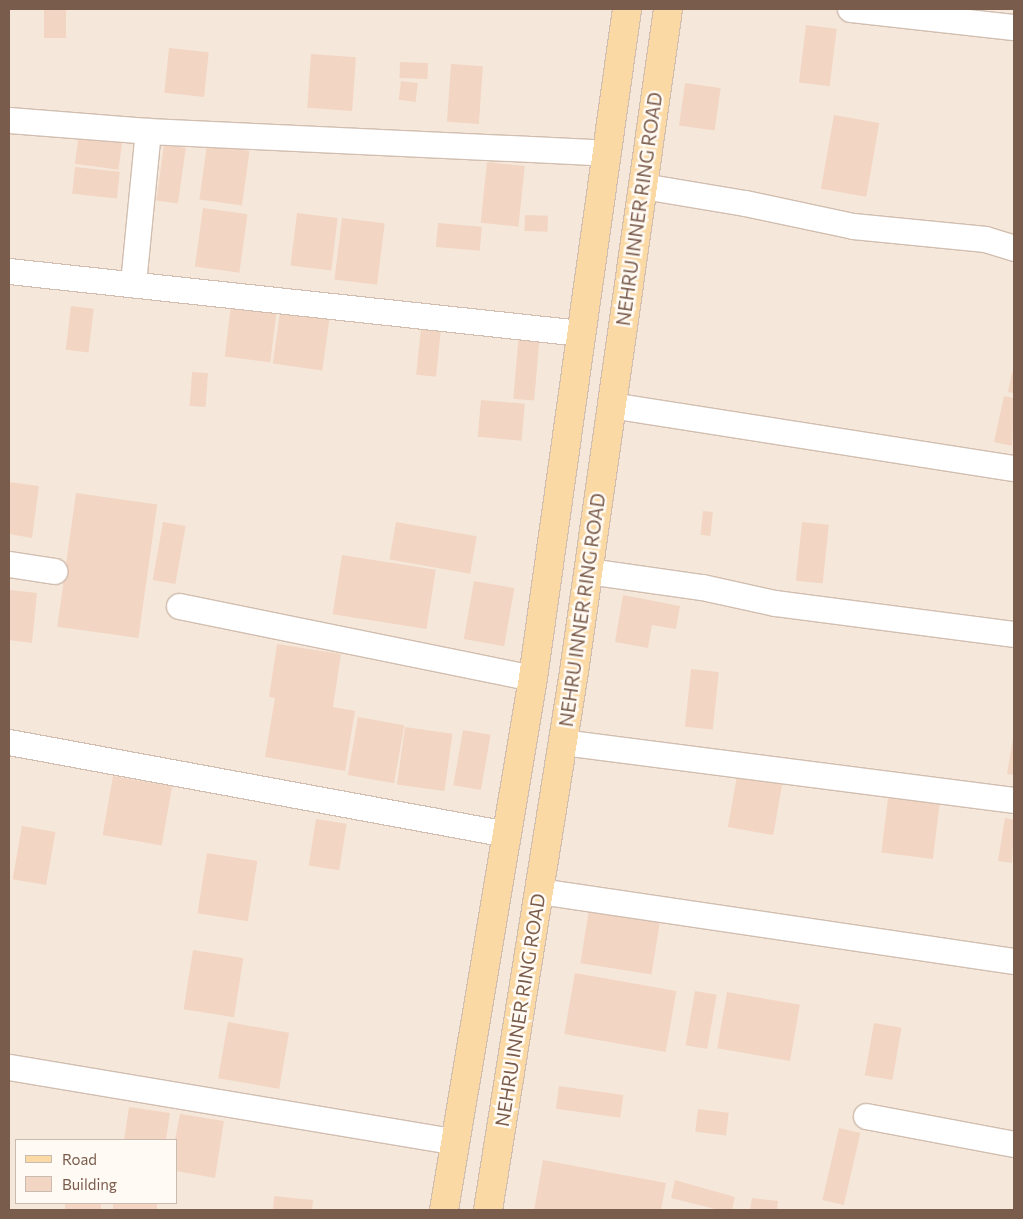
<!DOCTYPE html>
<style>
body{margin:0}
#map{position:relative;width:1023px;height:1219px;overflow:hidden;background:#fdf6ec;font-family:Commissioner,sans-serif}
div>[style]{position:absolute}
.residential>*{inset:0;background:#f5e8da}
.building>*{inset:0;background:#f3d5c3;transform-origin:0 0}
.roads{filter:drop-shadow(1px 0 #d1beb0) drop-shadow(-1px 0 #d1beb0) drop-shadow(0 1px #d1beb0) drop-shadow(0 -1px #d1beb0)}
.minor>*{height:25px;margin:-12.5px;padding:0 12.5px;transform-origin:12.5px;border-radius:12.5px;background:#fff}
.major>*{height:28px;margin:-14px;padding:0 14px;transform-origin:14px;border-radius:14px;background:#fbd9a5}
span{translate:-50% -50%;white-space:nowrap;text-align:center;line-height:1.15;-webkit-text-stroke:5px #fffaf3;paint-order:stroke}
.street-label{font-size:19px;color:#7a5c4d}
.frame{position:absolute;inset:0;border:10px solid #7a5c4d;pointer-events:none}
.legend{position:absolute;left:15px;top:1139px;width:162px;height:65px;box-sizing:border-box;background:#fffaf3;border:1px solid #cabbb1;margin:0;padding:6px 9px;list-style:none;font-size:15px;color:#7a5c4d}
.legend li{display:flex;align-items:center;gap:10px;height:25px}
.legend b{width:25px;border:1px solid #cabbb1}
</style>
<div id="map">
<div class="residential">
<div style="clip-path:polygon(evenodd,9px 9px,1014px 9px,1014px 1210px,9px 1210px,9px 9px,16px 1140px,176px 1140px,176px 1203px,16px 1203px,16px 1140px)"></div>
</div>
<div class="building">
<div style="left:44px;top:9px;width:22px;height:29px"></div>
<div style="left:806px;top:25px;width:31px;height:58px;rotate:7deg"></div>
<div style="left:169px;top:48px;width:40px;height:45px;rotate:6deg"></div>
<div style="left:311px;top:54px;width:45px;height:54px;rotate:4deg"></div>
<div style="left:400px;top:62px;width:28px;height:16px;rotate:2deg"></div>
<div style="left:451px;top:64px;width:32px;height:58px;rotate:4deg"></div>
<div style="left:401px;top:81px;width:17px;height:19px;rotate:7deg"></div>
<div style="left:685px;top:83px;width:36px;height:43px;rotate:8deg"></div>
<div style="left:834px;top:115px;width:46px;height:75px;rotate:10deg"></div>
<div style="left:79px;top:134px;width:44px;height:30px;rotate:8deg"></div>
<div style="left:164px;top:145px;width:22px;height:56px;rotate:8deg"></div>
<div style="left:207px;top:145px;width:43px;height:55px;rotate:8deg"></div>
<div style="left:487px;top:162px;width:38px;height:61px;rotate:6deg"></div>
<div style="left:75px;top:167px;width:45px;height:27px;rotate:6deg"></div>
<div style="left:203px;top:208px;width:45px;height:59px;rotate:8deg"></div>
<div style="left:297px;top:213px;width:41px;height:53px;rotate:7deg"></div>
<div style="left:525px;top:215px;width:23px;height:16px;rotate:2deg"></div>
<div style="left:342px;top:218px;width:43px;height:62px;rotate:7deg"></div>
<div style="left:438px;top:223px;width:44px;height:24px;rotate:5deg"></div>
<div style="left:232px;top:297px;width:46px;height:60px;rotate:7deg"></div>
<div style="left:281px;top:305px;width:50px;height:59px;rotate:8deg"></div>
<div style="left:71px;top:306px;width:23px;height:44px;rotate:7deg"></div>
<div style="left:421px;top:328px;width:20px;height:47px;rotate:6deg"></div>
<div style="left:519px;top:333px;width:21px;height:66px;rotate:5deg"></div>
<div style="left:192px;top:372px;width:16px;height:34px;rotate:4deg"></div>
<div style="clip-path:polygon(1012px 372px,1014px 373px,1014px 393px,1008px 392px)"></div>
<div style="clip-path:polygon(1004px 396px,1014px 398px,1012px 446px,994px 442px)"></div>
<div style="left:481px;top:400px;width:44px;height:37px;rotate:5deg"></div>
<div style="clip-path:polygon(9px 482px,39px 486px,32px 538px,9px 534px)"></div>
<div style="left:76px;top:493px;width:82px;height:135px;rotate:8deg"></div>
<div style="left:703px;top:511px;width:10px;height:24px;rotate:6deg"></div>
<div style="left:163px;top:522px;width:23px;height:59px;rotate:10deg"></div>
<div style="left:396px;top:522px;width:82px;height:38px;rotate:10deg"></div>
<div style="left:802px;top:522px;width:27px;height:59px;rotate:6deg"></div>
<div style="left:342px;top:555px;width:95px;height:60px;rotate:9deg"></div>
<div style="left:474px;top:581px;width:41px;height:59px;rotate:10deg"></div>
<div style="clip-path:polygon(10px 590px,37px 593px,32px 643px,9px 640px)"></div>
<div style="clip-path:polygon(623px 595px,680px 606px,676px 629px,652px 625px,648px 648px,615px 642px)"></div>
<div style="clip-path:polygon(277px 644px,341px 654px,333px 707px,355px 711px,345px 771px,265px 757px,275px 698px,269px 697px)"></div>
<div style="left:691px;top:669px;width:28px;height:58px;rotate:6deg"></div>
<div style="left:358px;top:717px;width:47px;height:59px;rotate:10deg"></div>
<div style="left:405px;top:727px;width:48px;height:58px;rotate:8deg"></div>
<div style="left:463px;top:730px;width:28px;height:56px;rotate:10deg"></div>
<div style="clip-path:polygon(1013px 738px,1014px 738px,1014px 775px,1007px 774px)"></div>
<div style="left:738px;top:770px;width:46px;height:58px;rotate:10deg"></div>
<div style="left:113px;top:776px;width:60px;height:60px;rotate:10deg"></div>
<div style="left:888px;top:798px;width:52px;height:55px;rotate:7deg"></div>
<div style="clip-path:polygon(1005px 818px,1014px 820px,1012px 863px,998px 861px)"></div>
<div style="left:316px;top:819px;width:31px;height:47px;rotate:9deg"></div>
<div style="left:22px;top:826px;width:34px;height:54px;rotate:10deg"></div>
<div style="left:207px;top:853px;width:51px;height:61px;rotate:9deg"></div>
<div style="left:589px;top:909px;width:72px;height:55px;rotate:9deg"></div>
<div style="left:193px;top:950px;width:51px;height:60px;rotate:9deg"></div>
<div style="left:575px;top:973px;width:103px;height:62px;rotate:10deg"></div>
<div style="left:695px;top:991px;width:22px;height:55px;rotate:10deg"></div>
<div style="left:727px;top:992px;width:74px;height:57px;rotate:10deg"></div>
<div style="left:228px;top:1022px;width:62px;height:57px;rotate:10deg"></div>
<div style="left:874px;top:1023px;width:28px;height:53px;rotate:10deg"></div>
<div style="left:559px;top:1086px;width:65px;height:23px;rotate:8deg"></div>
<div style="clip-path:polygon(129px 1107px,170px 1113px,166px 1140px,124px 1140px)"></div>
<div style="left:698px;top:1109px;width:31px;height:23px;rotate:7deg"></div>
<div style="clip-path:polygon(180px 1114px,224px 1121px,215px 1178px,176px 1171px,175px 1140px)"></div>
<div style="left:839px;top:1128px;width:22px;height:74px;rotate:13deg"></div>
<div style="clip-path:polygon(543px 1160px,666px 1183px,661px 1210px,534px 1210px)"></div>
<div style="clip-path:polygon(675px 1180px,735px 1197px,732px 1210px,719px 1210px,671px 1198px)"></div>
<div style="clip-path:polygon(274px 1196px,313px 1200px,312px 1210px,273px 1210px)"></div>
<div style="clip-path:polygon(752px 1198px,778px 1201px,777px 1210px,750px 1210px)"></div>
<div style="left:65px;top:1203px;width:36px;height:7px"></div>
<div style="left:113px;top:1203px;width:44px;height:7px"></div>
</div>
<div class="roads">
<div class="minor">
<div style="left:850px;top:9px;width:165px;rotate:6.3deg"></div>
<div style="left:9px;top:120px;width:139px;rotate:4.5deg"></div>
<div style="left:148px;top:131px;width:460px;rotate:2.7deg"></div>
<div style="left:643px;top:186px;width:103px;rotate:9.5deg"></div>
<div style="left:745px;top:203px;width:110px;rotate:12deg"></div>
<div style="left:853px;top:226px;width:133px;rotate:5.6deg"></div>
<div style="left:985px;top:239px;width:30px;rotate:17deg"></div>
<div style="left:9px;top:271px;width:575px;rotate:6.19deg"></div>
<div style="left:133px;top:283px;width:153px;rotate:-84.4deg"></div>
<div style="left:611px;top:405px;width:408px;rotate:8.9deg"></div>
<div style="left:9px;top:564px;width:46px;rotate:8.8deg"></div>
<div style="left:588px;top:571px;width:115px;rotate:8deg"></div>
<div style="left:702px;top:587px;width:75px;rotate:12.4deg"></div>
<div style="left:775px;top:603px;width:241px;rotate:7.4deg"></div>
<div style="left:179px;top:606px;width:361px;rotate:11.5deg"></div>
<div style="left:9px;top:742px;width:506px;rotate:10.47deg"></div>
<div style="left:562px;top:742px;width:456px;rotate:7.3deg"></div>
<div style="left:539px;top:891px;width:480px;rotate:8.4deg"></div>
<div style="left:9px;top:1067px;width:452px;rotate:9.5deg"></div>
<div style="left:866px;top:1116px;width:151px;rotate:10.7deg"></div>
</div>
<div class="major">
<div style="left:444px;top:1210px;width:539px;rotate:-80.5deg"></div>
<div style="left:533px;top:678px;width:676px;rotate:-82deg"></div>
<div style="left:488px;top:1210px;width:545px;rotate:-80.92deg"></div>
<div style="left:574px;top:672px;width:670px;rotate:-81.93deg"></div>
</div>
</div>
<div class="street-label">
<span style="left:639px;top:209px;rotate:-82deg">NEHRU INNER RING ROAD</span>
<span style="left:582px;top:610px;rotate:-82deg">NEHRU INNER RING ROAD</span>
<span style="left:520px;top:1010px;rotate:-81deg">NEHRU INNER RING ROAD</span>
</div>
<div class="frame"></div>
<ul class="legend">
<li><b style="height:6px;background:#fbd9a5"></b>Road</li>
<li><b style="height:14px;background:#f3d5c3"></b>Building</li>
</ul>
</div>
